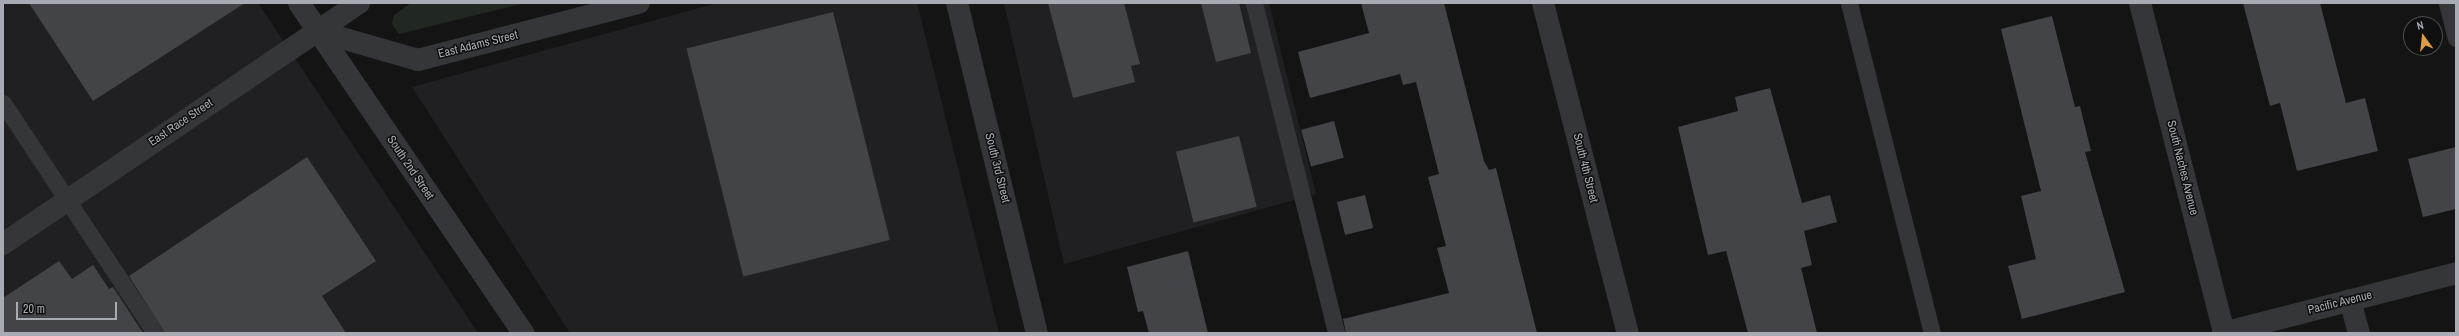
<!DOCTYPE html>
<style>
body{margin:0}
#map{position:relative;width:2459px;height:336px;overflow:hidden;background:#141415;font-family:"Archivo Narrow",sans-serif}
div>[style]{position:absolute}
.built>*{inset:0;background:#202022}
.green>*{inset:0;background:#202821}
.building>*{inset:0;background:#434448;transform-origin:0 0}
.service>*{height:17px;margin:-8.5px;padding:0 8.5px;transform-origin:8.5px;border-radius:8.5px;background:#35363a}
.minor>*{height:22px;margin:-11px;padding:0 11px;transform-origin:11px;border-radius:11px;background:#35363a}
.tertiary>*{height:22px;margin:-11px;padding:0 11px;transform-origin:11px;border-radius:11px;background:#35363a}
span{translate:-50% -50%;white-space:nowrap;text-align:center;line-height:1.15;-webkit-text-stroke:3px #0f0f10;paint-order:stroke}
.street-label{font-size:12px;color:#a7acb4}
.frame{position:absolute;inset:0;border:4px solid #a7acb4;pointer-events:none}
.north{position:absolute;left:2403px;top:16px;width:40px;height:40px;box-sizing:border-box;background:#0f0f10;border:1px solid #4c4e52;border-radius:50%;rotate:345deg;font-size:11px;font-weight:700;line-height:16px;text-align:center;color:#a7acb4}
.north::after{content:'';display:block;margin:auto;width:14px;height:18px;background:#de9f43;clip-path:polygon(50% 0,100% 100%,50% 72%,0 100%)}
.scale{position:absolute;left:16px;top:302px;width:101px;height:18px;box-sizing:border-box;border:2px solid #a7acb4;border-top:0;padding-left:5px;font-size:12px;line-height:14px;white-space:nowrap;color:#a7acb4;-webkit-text-stroke:3px #0f0f10;paint-order:stroke}
</style>
<div id="map">
<div class="built">
<div style="clip-path:polygon(3px 3px,258px 3px,478px 333px,3px 333px)"></div>
<div style="clip-path:polygon(717px 3px,917px 3px,999px 333px,570px 333px,412px 87px)"></div>
<div style="clip-path:polygon(1004px 3px,1269px 3px,1316px 194px,1064px 264px)"></div>
</div>
<div class="green">
<div style="clip-path:polygon(411px 3px,525px 3px,399px 34px,392px 24px,394px 15px)"></div>
</div>
<div class="building">
<div style="clip-path:polygon(29px 3px,245px 3px,93px 101px)"></div>
<div style="clip-path:polygon(1048px 3px,1124px 3px,1140px 64px,1131px 66px,1135px 82px,1073px 98px)"></div>
<div style="clip-path:polygon(1201px 3px,1239px 3px,1251px 53px,1216px 62px)"></div>
<div style="clip-path:polygon(1361px 3px,1444px 3px,1484px 161px,1489px 170px,1496px 168px,1537px 333px,1346px 333px,1343px 319px,1449px 293px,1437px 248px,1446px 246px,1428px 177px,1439px 174px,1416px 82px,1403px 85px,1400px 74px,1310px 98px,1298px 52px,1369px 33px)"></div>
<div style="clip-path:polygon(2243px 3px,2320px 3px,2346px 103px,2365px 98px,2378px 151px,2297px 171px,2280px 103px,2270px 106px)"></div>
<div style="left:833px;top:12px;width:235px;height:151px;rotate:76deg"></div>
<div style="clip-path:polygon(2052px 16px,2075px 107px,2080px 106px,2091px 151px,2085px 152px,2125px 292px,2022px 319px,2008px 266px,2036px 259px,2021px 196px,2041px 191px,2001px 29px)"></div>
<div style="clip-path:polygon(1770px 88px,1802px 203px,1830px 195px,1837px 222px,1804px 231px,1812px 265px,1801px 268px,1817px 333px,1748px 333px,1726px 251px,1708px 255px,1678px 127px,1738px 111px,1735px 97px)"></div>
<div style="left:1334px;top:121px;width:38px;height:34px;rotate:75deg"></div>
<div style="left:1239px;top:136px;width:73px;height:65px;rotate:76deg"></div>
<div style="clip-path:polygon(2456px 147px,2456px 209px,2423px 217px,2408px 159px)"></div>
<div style="clip-path:polygon(307px 157px,376px 261px,322px 296px,346px 333px,165px 333px,129px 276px)"></div>
<div style="left:1365px;top:195px;width:34px;height:29px;rotate:76deg"></div>
<div style="clip-path:polygon(1188px 251px,1208px 333px,1149px 333px,1143px 311px,1138px 312px,1127px 267px)"></div>
<div style="clip-path:polygon(59px 261px,72px 279px,93px 265px,109px 289px,113px 287px,143px 333px,3px 333px,3px 298px)"></div>
</div>
<div class="service">
<div style="left:1254px;top:3px;width:340px;rotate:76deg"></div>
<div style="left:1849px;top:3px;width:340px;rotate:75.9deg"></div>
<div style="left:2447px;top:3px;width:36px;rotate:76deg"></div>
<div style="left:3px;top:103px;width:276px;rotate:56.5deg"></div>
</div>
<div class="minor">
<div style="left:299px;top:3px;width:399px;rotate:55.8deg"></div>
<div style="left:957px;top:3px;width:340px;rotate:76.4deg"></div>
<div style="left:1543px;top:3px;width:341px;rotate:75.6deg"></div>
<div style="left:2140px;top:3px;width:341px;rotate:75.7deg"></div>
<div style="left:317px;top:31px;width:105px;rotate:16deg"></div>
<div style="left:418px;top:60px;width:228px;rotate:-14.5deg"></div>
<div style="left:3px;top:244px;width:430px;rotate:-34.1deg"></div>
<div style="left:2350px;top:300px;width:34px;rotate:75deg"></div>
</div>
<div class="tertiary">
<div style="left:2223px;top:333px;width:241px;rotate:-14.4deg"></div>
</div>
<div class="street-label">
<span style="left:478px;top:45px;rotate:-14deg">East Adams Street</span>
<span style="left:181px;top:123px;rotate:-34deg">East Race Street</span>
<span style="left:410px;top:168px;rotate:56deg">South 2nd Street</span>
<span style="left:997px;top:168px;rotate:76deg">South 3rd Street</span>
<span style="left:1585px;top:168px;rotate:76deg">South 4th Street</span>
<span style="left:2182px;top:168px;rotate:76deg">South Naches Avenue</span>
<span style="left:2340px;top:303px;rotate:-14deg">Pacific Avenue</span>
</div>
<div class="frame"></div>
<div class="north">N</div>
<div class="scale">20 m</div>
</div>
